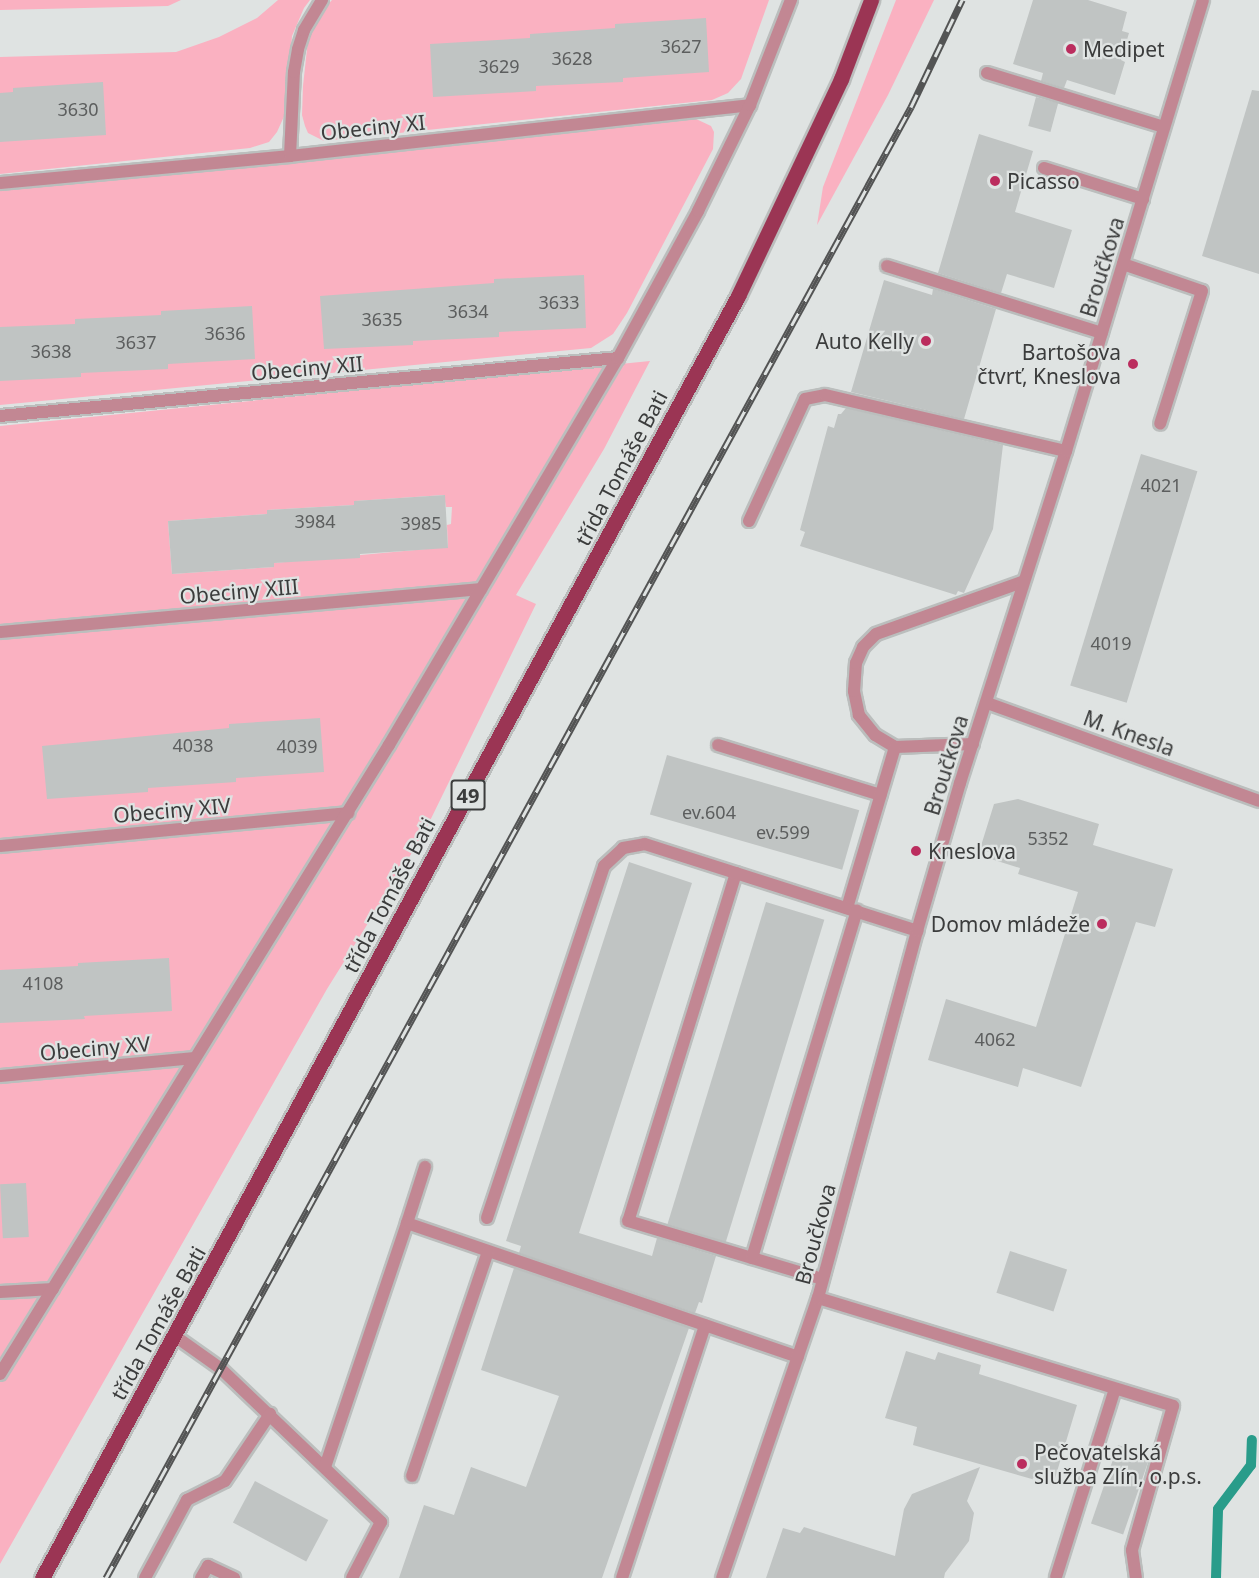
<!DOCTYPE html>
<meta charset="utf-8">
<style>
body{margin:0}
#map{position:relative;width:1259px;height:1578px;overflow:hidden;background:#dfe3e2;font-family:"Noto Sans",sans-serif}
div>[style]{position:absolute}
.green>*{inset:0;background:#fab1c1}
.stream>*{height:10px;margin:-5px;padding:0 5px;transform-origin:5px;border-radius:5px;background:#299c8a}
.building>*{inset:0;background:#c0c4c3;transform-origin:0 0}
.roads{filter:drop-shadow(2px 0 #bbbebd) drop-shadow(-2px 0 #bbbebd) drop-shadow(0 2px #bbbebd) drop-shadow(0 -2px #bbbebd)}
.lane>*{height:12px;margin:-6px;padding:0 6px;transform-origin:6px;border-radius:6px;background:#c28793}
.street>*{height:12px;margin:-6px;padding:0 6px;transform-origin:6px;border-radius:6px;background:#c28793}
.primary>*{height:15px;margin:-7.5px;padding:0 7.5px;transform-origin:7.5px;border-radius:7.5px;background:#9b3554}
.rail>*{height:7px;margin-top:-3.5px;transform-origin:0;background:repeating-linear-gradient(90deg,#dfe3e2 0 14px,#535454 0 28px);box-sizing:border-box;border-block:2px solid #535454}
.dots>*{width:16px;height:16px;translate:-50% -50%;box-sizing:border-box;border:3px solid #dfe3e2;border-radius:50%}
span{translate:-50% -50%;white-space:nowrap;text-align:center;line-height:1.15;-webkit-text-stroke:4.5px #dfe3e2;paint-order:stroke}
.number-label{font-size:18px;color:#5c5e5e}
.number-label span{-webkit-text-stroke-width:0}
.shield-label span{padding:2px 4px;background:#dfe3e2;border:2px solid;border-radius:4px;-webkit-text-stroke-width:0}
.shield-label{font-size:20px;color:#3b3c3c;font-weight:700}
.poi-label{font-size:21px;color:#3b3c3c}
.left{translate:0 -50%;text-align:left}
.right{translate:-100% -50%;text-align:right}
.street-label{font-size:21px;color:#3b3c3c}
</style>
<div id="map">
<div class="green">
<div style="clip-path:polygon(0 0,181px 0,168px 6px,0 10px)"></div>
<div style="clip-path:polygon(278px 0,310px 0,304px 8px,292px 36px,286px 112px,277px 132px,269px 142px,250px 148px,0 174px,0 57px,176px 52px,219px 37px,257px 18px)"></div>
<div style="clip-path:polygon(332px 0,769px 0,741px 79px,728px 93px,712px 100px,324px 141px,308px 133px,305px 126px,302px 115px,303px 86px,308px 40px,321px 12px)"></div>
<div style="clip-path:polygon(896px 0,934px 0,888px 95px,817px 225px,823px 187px)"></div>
<div style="clip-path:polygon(694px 118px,711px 126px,714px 132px,713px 149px,627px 313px,613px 334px,591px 348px,0 405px,0 191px)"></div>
<div style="clip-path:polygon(evenodd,650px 361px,604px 449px,516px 595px,536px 604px,423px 835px,327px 989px,0 1564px,0 426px,650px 361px,444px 495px,446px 507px,452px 507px,451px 524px,447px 525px,448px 547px,274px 563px,274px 567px,172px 574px,168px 521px,267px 514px,267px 510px,354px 505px,355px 501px,444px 495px)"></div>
</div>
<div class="stream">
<div style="left:1216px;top:1578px;width:69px;rotate:-88.3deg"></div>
<div style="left:1218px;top:1509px;width:55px;rotate:-53.1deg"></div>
<div style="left:1251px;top:1465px;width:25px;rotate:-88deg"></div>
</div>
<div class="building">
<div style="clip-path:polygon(1033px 0,1088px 0,1127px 12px,1122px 31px,1129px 33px,1121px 60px,1125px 62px,1115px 95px,1067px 80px,1064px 88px,1041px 81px,1043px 73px,1013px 64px)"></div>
<div style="clip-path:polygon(706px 18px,709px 72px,623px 78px,623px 82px,536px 86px,536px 91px,433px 97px,430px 44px,530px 38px,530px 34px,615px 28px,615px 24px)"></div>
<div style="clip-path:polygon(103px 82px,106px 135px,0 142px,0 93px,13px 92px,13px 88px)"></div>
<div style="clip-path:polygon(1252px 90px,1259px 91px,1259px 274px,1202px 256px)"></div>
<div style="left:1036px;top:97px;width:23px;height:30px;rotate:15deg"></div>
<div style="clip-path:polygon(979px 134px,1033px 151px,1015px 212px,1072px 230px,1054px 288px,1007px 274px,1001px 293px,938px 273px)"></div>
<div style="clip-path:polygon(584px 275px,586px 328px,499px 332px,499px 337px,413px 341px,413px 345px,324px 349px,320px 296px,494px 283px,494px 279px)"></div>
<div style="clip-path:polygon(884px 280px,932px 295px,933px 289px,996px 309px,964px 419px,851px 392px)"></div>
<div style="clip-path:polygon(252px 306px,255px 359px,168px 364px,168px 369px,81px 373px,81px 377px,0 381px,0 327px,75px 324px,75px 319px,161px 315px,161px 311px)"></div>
<div style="clip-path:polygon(846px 408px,1003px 445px,993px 529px,964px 593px,958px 591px,956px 595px,800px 546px,805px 532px,800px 530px,828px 426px,834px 428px,838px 414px,841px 414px)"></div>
<div style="left:1141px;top:454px;width:59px;height:242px;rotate:17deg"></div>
<div style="clip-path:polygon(445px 495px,448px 548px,360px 554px,360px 558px,274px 563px,274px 567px,172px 574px,168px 521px,267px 514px,267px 510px,354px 505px,354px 501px)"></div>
<div style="clip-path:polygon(320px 718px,324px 772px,236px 778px,236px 782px,148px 788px,148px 792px,47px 799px,42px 746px,229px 728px,229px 724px)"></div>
<div style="left:667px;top:755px;width:200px;height:62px;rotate:16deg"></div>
<div style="clip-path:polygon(1018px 799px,1099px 824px,1093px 845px,1173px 869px,1155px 927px,1136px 922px,1081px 1087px,1023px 1068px,1018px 1087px,928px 1060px,946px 999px,1036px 1027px,1078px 892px,1018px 874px,1020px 868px,991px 859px,993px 853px,980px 849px,994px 804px)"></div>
<div style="clip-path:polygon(629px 862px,692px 883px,579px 1233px,652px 1256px,657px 1238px,716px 1256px,702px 1303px,699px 1302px,695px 1313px,519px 1253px,521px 1246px,506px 1241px)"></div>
<div style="left:766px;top:902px;width:61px;height:337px;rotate:17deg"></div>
<div style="clip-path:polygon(169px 958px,172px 1011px,84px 1016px,85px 1019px,0 1023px,0 970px,78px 966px,78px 963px)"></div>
<div style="left:26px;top:1183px;width:54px;height:26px;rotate:87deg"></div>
<div style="left:1010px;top:1251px;width:60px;height:44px;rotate:18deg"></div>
<div style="clip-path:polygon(514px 1268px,689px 1328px,602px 1578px,399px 1578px,424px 1505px,454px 1515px,471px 1467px,526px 1487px,559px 1396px,481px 1370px)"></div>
<div style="clip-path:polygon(906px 1351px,935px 1360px,938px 1352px,981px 1365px,979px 1374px,1077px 1405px,1053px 1485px,913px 1445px,917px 1427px,885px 1418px)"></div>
<div style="left:1118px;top:1445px;width:34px;height:83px;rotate:19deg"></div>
<div style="clip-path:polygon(980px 1467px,967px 1501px,974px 1513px,969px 1541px,945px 1573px,944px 1578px,766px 1578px,783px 1528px,800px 1533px,804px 1527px,895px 1556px,904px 1509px,912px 1494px)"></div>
<div style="left:255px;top:1481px;width:83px;height:47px;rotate:28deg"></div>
</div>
<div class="roads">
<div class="lane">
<div style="left:987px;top:73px;width:185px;rotate:17deg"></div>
<div style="left:1044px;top:168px;width:104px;rotate:17.4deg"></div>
<div style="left:1123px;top:264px;width:83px;rotate:18.9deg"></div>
<div style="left:1202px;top:291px;width:139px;rotate:107.5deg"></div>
<div style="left:887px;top:266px;width:225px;rotate:17.3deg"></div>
<div style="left:749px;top:521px;width:134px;rotate:-65.3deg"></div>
<div style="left:805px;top:399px;width:20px;rotate:-11deg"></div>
<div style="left:825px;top:395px;width:247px;rotate:13.1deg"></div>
<div style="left:973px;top:744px;width:78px;rotate:177.8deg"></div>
<div style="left:895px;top:747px;width:23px;rotate:-149deg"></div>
<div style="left:875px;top:735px;width:26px;rotate:-129deg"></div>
<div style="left:859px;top:715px;width:25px;rotate:-102deg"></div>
<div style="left:854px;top:691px;width:28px;rotate:-86deg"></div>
<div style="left:856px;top:663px;width:17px;rotate:-66deg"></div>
<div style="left:863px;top:647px;width:18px;rotate:-45deg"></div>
<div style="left:876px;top:634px;width:155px;rotate:-19.6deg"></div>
<div style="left:718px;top:745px;width:170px;rotate:17.1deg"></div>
<div style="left:736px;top:873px;width:364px;rotate:107.2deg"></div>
<div style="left:628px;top:1221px;width:203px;rotate:16.6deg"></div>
<div style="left:847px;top:908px;width:168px;rotate:-73.4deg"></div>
<div style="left:487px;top:1218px;width:371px;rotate:-71.6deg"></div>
<div style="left:604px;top:866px;width:26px;rotate:-43deg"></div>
<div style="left:623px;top:848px;width:22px;rotate:-10deg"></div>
<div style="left:645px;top:844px;width:286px;rotate:17.7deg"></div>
<div style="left:407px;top:1223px;width:59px;rotate:-72.2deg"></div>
<div style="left:752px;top:1258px;width:363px;rotate:-73.2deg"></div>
<div style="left:175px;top:1336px;width:55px;rotate:35.4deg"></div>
<div style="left:220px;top:1368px;width:223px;rotate:43.7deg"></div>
<div style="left:381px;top:1522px;width:63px;rotate:117.4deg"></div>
<div style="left:325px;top:1467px;width:257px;rotate:-71.4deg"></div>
<div style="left:407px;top:1223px;width:413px;rotate:18.9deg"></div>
<div style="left:412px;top:1476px;width:237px;rotate:-71.3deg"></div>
<div style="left:1056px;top:1577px;width:197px;rotate:-72.6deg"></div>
<div style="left:145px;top:1578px;width:89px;rotate:-61.7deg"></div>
<div style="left:187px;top:1500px;width:42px;rotate:-26.6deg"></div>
<div style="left:225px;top:1481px;width:81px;rotate:-56.1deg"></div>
<div style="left:201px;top:1578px;width:14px;rotate:-60deg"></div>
<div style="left:208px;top:1566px;width:29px;rotate:25deg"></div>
<div style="left:622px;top:1578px;width:266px;rotate:-71.8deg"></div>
</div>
<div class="street">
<div style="left:290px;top:156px;width:84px;rotate:-87.3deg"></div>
<div style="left:294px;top:72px;width:23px;rotate:-80deg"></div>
<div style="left:298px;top:49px;width:20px;rotate:-72deg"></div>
<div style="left:304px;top:30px;width:35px;rotate:-59deg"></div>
<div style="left:0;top:183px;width:291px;rotate:-5.3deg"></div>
<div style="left:290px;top:156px;width:463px;rotate:-6.3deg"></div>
<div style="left:0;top:416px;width:621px;rotate:-5.36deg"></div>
<div style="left:0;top:632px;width:483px;rotate:-5.1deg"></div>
<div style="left:987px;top:703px;width:289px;rotate:19.8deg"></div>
<div style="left:0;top:846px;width:350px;rotate:-5.4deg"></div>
<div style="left:0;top:1076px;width:195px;rotate:-5.3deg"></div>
<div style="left:0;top:1292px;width:53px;rotate:-3.2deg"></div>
<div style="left:818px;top:1298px;width:371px;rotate:16.9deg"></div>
<div style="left:1173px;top:1406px;width:150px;rotate:105.9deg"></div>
<div style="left:1132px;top:1550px;width:28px;rotate:82deg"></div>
<div style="left:0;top:1374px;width:740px;rotate:-58.27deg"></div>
<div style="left:389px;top:745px;width:450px;rotate:-59.4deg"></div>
<div style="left:618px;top:358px;width:167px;rotate:-61.4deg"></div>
<div style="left:698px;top:211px;width:118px;rotate:-63.9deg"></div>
<div style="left:750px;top:105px;width:113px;rotate:-68.7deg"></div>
<div style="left:722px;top:1578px;width:296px;rotate:-71.1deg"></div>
<div style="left:818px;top:1298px;width:380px;rotate:-74.9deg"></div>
<div style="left:917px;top:931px;width:154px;rotate:-73.8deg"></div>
<div style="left:960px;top:783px;width:349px;rotate:-72.3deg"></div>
<div style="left:1066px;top:451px;width:471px;rotate:-73.1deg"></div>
</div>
<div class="primary">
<div style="left:42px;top:1578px;width:1459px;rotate:-61.5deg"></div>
<div style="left:738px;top:296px;width:240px;rotate:-64.6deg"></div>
<div style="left:841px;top:79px;width:85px;rotate:-69.2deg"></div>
</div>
</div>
<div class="rail">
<div style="left:106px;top:1578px;width:1677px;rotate:-61.31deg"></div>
<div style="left:911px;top:107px;width:119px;rotate:-64.5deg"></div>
</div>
<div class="dots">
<div style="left:1071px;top:49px;background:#bb2d5e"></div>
<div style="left:995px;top:181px;background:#bb2d5e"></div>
<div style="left:926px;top:341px;background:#bb2d5e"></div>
<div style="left:1133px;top:364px;background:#bb2d5e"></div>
<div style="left:916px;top:851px;background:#bb2d5e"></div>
<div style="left:1102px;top:924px;background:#bb2d5e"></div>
<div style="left:1022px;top:1464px;background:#bb2d5e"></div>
</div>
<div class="number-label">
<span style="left:681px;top:46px">3627</span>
<span style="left:572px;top:58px">3628</span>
<span style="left:499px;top:66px">3629</span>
<span style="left:78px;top:109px">3630</span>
<span style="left:559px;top:302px">3633</span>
<span style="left:468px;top:311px">3634</span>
<span style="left:382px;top:319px">3635</span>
<span style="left:225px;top:333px">3636</span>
<span style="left:136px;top:342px">3637</span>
<span style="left:51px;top:351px">3638</span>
<span style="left:1161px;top:485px">4021</span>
<span style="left:315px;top:521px">3984</span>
<span style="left:421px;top:523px">3985</span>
<span style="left:1111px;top:643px">4019</span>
<span style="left:193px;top:745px">4038</span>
<span style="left:297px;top:746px">4039</span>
<span style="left:709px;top:812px">ev.604</span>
<span style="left:783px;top:832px">ev.599</span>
<span style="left:1048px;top:838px">5352</span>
<span style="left:43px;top:983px">4108</span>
<span style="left:995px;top:1039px">4062</span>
</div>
<div class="shield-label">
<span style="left:468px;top:795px">49</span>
</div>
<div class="poi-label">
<span class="left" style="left:1083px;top:49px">Medipet</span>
<span class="left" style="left:1007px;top:181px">Picasso</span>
<span class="right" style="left:914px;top:341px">Auto Kelly</span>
<span class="right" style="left:1121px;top:364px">Bartošova<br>čtvrť, Kneslova</span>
<span class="left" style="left:928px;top:851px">Kneslova</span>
<span class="right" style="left:1090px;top:924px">Domov mládeže</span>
<span class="left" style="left:1034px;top:1464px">Pečovatelská<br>služba Zlín, o.p.s.</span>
</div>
<div class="street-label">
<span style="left:373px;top:127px;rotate:-6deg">Obeciny XI</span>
<span style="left:1102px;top:267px;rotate:-73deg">Broučkova</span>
<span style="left:307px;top:368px;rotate:-5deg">Obeciny XII</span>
<span style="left:621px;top:468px;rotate:-62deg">třída Tomáše Bati</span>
<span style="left:239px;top:591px;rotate:-5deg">Obeciny XIII</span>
<span style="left:1129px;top:733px;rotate:20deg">M. Knesla</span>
<span style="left:946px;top:765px;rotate:-73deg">Broučkova</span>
<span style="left:172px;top:810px;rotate:-5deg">Obeciny XIV</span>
<span style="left:389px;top:895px;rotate:-62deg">třída Tomáše Bati</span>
<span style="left:95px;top:1048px;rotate:-5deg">Obeciny XV</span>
<span style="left:815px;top:1234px;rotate:-75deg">Broučkova</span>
<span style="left:158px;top:1323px;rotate:-61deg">třída Tomáše Bati</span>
</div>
</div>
